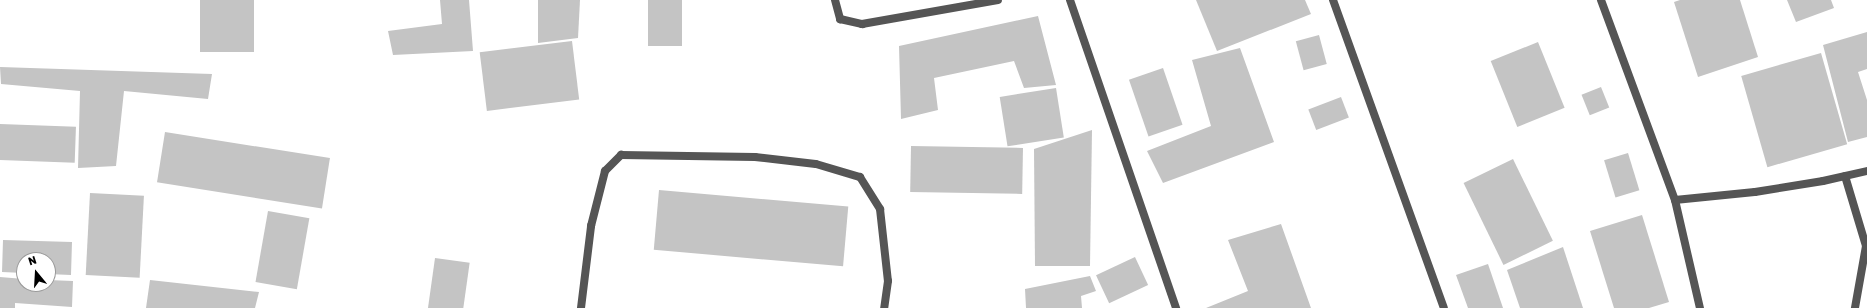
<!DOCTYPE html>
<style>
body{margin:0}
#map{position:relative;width:1867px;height:308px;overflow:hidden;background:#fff;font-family:Rubik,sans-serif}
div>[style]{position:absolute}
.building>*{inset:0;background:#c4c4c4;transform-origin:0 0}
.service>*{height:8px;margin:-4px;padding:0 4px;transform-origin:4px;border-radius:4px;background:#555}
.minor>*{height:8px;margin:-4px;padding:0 4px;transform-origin:4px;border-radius:4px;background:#555}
span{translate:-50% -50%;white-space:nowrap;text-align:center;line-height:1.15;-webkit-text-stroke:3.5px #fff;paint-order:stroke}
.north{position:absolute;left:16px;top:252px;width:40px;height:40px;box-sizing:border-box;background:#fff;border:1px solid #999;border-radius:50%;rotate:342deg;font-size:11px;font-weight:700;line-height:16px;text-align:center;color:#000}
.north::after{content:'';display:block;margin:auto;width:14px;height:18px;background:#000;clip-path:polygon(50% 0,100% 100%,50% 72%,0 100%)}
</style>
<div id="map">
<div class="building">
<div style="left:200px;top:0;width:54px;height:52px"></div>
<div style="clip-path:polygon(440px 0,469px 0,473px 51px,393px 55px,388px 31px,442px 24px)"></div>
<div style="clip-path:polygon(538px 0,580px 0,578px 38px,538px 43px)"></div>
<div style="left:648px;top:0;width:34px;height:46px"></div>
<div style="clip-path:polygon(1196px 0,1305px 0,1311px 14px,1217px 51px)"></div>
<div style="clip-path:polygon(1680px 0,1740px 0,1758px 57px,1698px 77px,1674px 2px)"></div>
<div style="clip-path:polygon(1787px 0,1831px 0,1834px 8px,1796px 22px)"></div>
<div style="clip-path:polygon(1038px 16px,1056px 85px,1024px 88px,1014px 61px,934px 78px,938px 110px,901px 119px,899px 46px)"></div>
<div style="clip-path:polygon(1867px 32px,1867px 69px,1858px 72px,1867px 100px,1867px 137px,1848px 142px,1823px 45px)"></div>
<div style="left:1319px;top:35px;width:30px;height:24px;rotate:75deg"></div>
<div style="left:572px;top:41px;width:59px;height:93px;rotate:83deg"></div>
<div style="left:1538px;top:42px;width:71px;height:51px;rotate:68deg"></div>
<div style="clip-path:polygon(1240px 48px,1274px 142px,1163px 183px,1147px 151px,1211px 126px,1192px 60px)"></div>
<div style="left:1821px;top:53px;width:95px;height:83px;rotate:74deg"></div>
<div style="clip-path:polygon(0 67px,212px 74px,208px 99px,124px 91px,116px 166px,78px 168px,80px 91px,1px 84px)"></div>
<div style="left:1163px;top:68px;width:60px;height:36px;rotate:71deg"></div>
<div style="left:1601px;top:87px;width:22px;height:21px;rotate:68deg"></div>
<div style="left:1056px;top:88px;width:50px;height:57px;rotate:81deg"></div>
<div style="left:1341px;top:97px;width:22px;height:35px;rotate:69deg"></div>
<div style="left:0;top:124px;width:76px;height:36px;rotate:2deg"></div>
<div style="clip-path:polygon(1092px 130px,1090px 266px,1035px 266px,1034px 149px)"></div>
<div style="left:165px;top:132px;width:167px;height:51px;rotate:9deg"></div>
<div style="left:911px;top:146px;width:112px;height:46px;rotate:1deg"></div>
<div style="left:1628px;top:153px;width:39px;height:25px;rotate:73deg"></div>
<div style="left:1513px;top:159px;width:91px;height:55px;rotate:64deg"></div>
<div style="left:659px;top:190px;width:190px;height:60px;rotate:5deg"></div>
<div style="left:90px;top:193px;width:54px;height:82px;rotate:3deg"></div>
<div style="left:268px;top:211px;width:42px;height:72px;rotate:10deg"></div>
<div style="clip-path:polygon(1642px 215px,1669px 302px,1649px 308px,1614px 308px,1590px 231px)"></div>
<div style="clip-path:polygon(1281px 224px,1311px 308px,1206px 308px,1248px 291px,1228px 240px)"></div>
<div style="clip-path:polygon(3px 240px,72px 242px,71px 275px,48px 274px,48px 260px,24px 260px,24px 273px,2px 272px)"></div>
<div style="clip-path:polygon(1563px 247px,1583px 308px,1520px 308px,1507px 270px)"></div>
<div style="left:1135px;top:257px;width:31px;height:43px;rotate:65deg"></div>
<div style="left:435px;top:258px;width:35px;height:51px;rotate:8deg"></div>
<div style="clip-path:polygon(1488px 264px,1503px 308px,1468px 308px,1456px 275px)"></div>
<div style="clip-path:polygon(1090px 276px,1096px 291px,1081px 296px,1082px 308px,1026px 308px,1025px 289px)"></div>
<div style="clip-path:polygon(0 277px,24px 279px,24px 284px,48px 284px,48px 280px,73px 281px,72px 307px,15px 303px,15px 308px,0 308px)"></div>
<div style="clip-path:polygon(150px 280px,259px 292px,255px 308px,146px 308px)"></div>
</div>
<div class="service">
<div style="left:1845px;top:176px;width:73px;rotate:73.3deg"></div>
<div style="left:1866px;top:246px;width:63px;rotate:100.1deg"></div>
<div style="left:1675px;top:200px;width:111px;rotate:77deg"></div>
</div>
<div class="minor">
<div style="left:835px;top:0;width:20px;rotate:75deg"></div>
<div style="left:840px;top:19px;width:23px;rotate:13deg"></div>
<div style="left:862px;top:24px;width:138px;rotate:-10deg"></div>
<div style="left:1070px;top:0;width:326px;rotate:71deg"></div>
<div style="left:1333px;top:0;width:327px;rotate:70.2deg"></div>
<div style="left:1601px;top:0;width:213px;rotate:69.7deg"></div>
<div style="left:1675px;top:200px;width:80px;rotate:-5.7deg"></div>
<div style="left:1755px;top:192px;width:69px;rotate:-9.2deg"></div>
<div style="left:1823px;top:181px;width:45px;rotate:-12.8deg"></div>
<div style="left:581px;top:308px;width:83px;rotate:-83deg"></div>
<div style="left:591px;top:226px;width:57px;rotate:-75.7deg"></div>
<div style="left:605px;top:171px;width:23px;rotate:-45deg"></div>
<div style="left:621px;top:155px;width:134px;rotate:0.9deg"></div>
<div style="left:755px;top:157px;width:61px;rotate:6.5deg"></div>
<div style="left:816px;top:164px;width:46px;rotate:16.5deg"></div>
<div style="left:860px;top:177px;width:38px;rotate:58deg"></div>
<div style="left:880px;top:209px;width:72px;rotate:83.7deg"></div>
<div style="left:888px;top:281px;width:27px;rotate:98deg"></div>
</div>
<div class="north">N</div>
</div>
